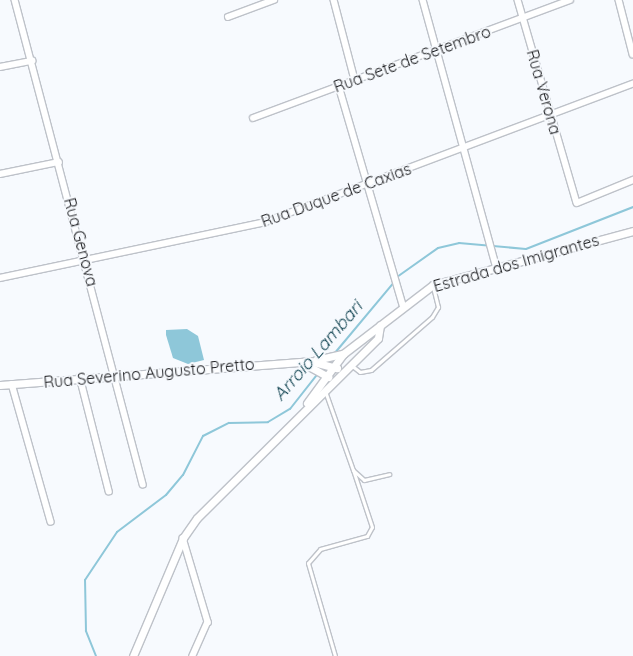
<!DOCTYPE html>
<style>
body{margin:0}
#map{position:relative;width:633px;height:656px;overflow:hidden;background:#f7fafe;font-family:Quicksand,sans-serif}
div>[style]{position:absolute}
.water>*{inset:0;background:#8ec7d9}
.stream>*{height:2px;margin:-1px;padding:0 1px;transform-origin:1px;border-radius:1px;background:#8ec7d9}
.roads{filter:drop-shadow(1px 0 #bec2c9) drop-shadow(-1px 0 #bec2c9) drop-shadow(0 1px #bec2c9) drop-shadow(0 -1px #bec2c9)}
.service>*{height:3px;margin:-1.5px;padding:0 1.5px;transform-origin:1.5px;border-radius:1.5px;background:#fff}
.minor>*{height:5.5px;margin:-2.75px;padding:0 2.75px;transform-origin:2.75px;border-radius:2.75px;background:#fff}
.tertiary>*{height:7px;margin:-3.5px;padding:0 3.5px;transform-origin:3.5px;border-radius:3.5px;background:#fff}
span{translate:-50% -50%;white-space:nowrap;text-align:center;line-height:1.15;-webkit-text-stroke:4px #f7fafe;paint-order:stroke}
.street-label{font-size:16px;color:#1b1c1f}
.water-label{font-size:18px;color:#0b3f4d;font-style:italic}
</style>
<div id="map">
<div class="water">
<div style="clip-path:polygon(187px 329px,198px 336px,204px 360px,188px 364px,173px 358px,166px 335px,166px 330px)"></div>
</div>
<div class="stream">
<div style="left:397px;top:277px;width:50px;rotate:-35.3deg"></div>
<div style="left:438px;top:248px;width:22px;rotate:-13deg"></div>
<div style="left:459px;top:243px;width:67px;rotate:5.1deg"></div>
<div style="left:526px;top:249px;width:115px;rotate:-21.4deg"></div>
<div style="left:334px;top:354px;width:95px;rotate:-50.1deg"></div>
<div style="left:96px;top:656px;width:27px;rotate:-112deg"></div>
<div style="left:86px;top:631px;width:51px;rotate:-91.1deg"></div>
<div style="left:85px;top:580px;width:58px;rotate:-56.3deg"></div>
<div style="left:117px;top:532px;width:61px;rotate:-37.1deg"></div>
<div style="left:166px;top:495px;width:26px;rotate:-50deg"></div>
<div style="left:183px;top:475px;width:44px;rotate:-62.9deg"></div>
<div style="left:203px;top:436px;width:29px;rotate:-27deg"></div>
<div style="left:229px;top:423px;width:39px;rotate:-1deg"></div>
<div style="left:268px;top:422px;width:26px;rotate:-31deg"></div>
<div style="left:290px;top:409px;width:53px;rotate:-51.8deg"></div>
</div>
<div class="roads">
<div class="service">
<div style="left:351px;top:365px;width:11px;rotate:38deg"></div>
<div style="left:360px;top:372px;width:11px;rotate:-10deg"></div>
<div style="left:371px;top:370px;width:81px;rotate:-41deg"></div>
<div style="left:432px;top:317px;width:12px;rotate:-59deg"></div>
<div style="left:438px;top:307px;width:21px;rotate:-104deg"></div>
<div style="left:325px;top:391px;width:84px;rotate:70.5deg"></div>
<div style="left:353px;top:470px;width:15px;rotate:42deg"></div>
<div style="left:364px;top:480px;width:26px;rotate:-13deg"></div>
<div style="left:335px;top:656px;width:97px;rotate:-106.2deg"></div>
<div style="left:308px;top:563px;width:18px;rotate:-49deg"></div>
<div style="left:320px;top:549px;width:49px;rotate:-15.5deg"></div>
<div style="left:367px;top:536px;width:10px;rotate:-61deg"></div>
<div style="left:372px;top:527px;width:60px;rotate:-108.4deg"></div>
</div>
<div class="minor">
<div style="left:15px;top:0;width:501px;rotate:75.19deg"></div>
<div style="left:334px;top:0;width:83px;rotate:75.3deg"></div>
<div style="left:423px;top:0;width:279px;rotate:74.6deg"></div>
<div style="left:518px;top:0;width:211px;rotate:73.8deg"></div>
<div style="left:577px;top:203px;width:61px;rotate:-22.3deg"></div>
<div style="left:619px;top:0;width:56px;rotate:75.5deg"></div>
<div style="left:228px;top:17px;width:49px;rotate:-20.3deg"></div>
<div style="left:0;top:67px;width:33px;rotate:-11deg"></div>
<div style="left:339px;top:86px;width:228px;rotate:73.7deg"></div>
<div style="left:253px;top:118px;width:338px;rotate:-20.4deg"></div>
<div style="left:0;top:174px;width:60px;rotate:-11.5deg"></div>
<div style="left:0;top:278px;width:271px;rotate:-11.9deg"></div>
<div style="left:265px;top:222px;width:393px;rotate:-20.6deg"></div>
<div style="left:80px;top:377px;width:118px;rotate:75.7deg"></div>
<div style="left:12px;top:384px;width:143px;rotate:74.2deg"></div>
<div style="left:183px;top:538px;width:88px;rotate:73.4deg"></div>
<div style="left:208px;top:622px;width:37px;rotate:114deg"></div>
</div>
<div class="tertiary">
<div style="left:316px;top:360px;width:28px;rotate:-13deg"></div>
<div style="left:303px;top:363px;width:29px;rotate:29deg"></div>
<div style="left:0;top:385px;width:311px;rotate:-4.4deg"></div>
<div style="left:310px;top:361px;width:28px;rotate:15deg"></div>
<div style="left:307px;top:403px;width:61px;rotate:-53.7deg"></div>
<div style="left:343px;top:354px;width:113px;rotate:-37.5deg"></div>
<div style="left:433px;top:285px;width:207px;rotate:-15.1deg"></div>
<div style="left:133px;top:656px;width:128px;rotate:-67deg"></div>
<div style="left:183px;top:538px;width:24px;rotate:-55deg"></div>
<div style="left:197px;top:518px;width:255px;rotate:-44.8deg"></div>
<div style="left:378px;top:338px;width:13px;rotate:-81deg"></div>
</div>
</div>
<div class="street-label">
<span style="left:412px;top:59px;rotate:-20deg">Rua Sete de Setembro</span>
<span style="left:544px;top:92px;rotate:74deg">Rua Verona</span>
<span style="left:336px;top:195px;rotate:-20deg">Rua Duque de Caxias</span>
<span style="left:81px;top:242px;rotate:75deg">Rua Genova</span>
<span style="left:516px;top:263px;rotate:-16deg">Estrada dos Imigrantes</span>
<span style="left:149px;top:373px;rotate:-5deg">Rua Severino Augusto Pretto</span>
</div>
<div class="water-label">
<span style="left:318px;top:351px;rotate:-49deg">Arroio Lambari</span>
</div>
</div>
